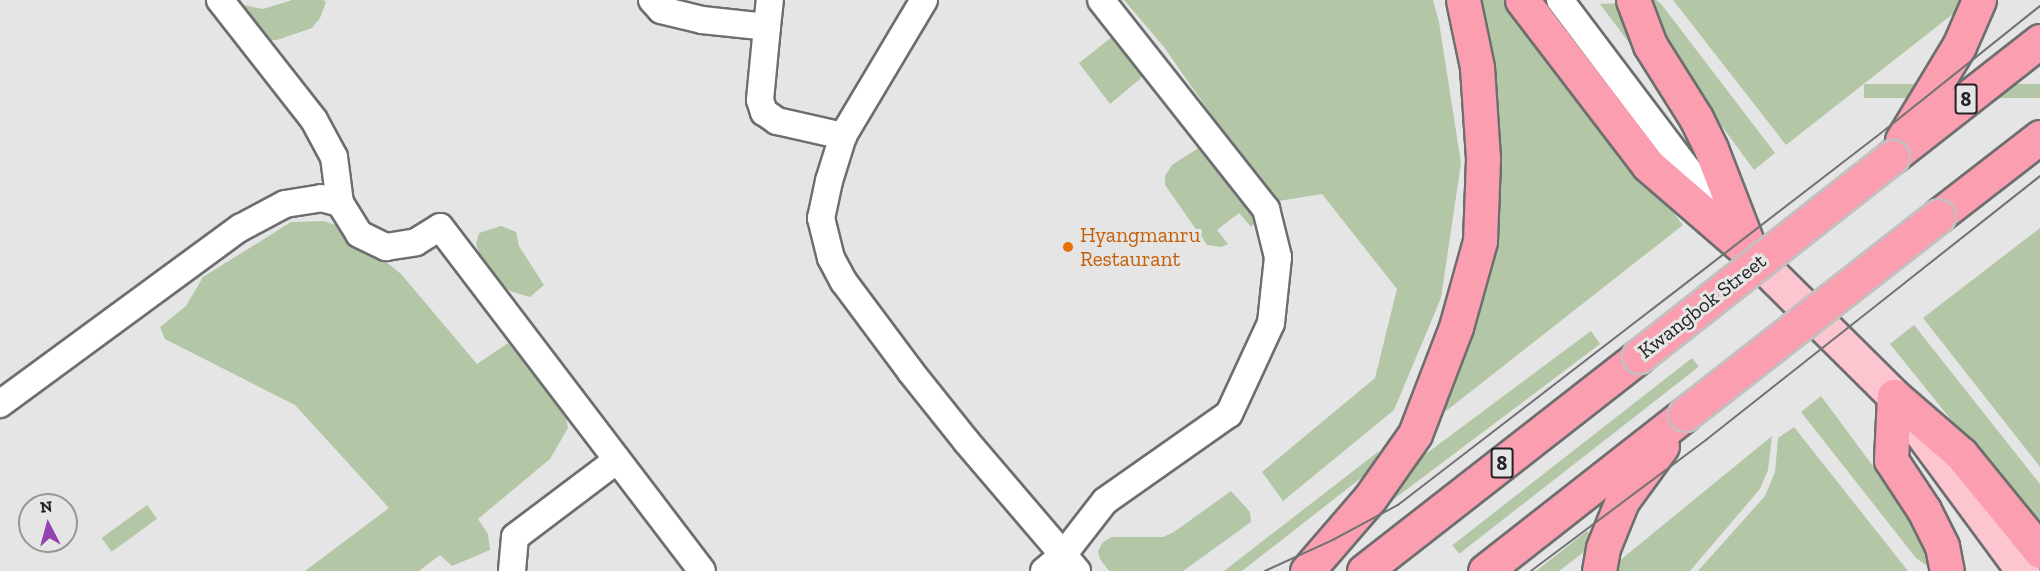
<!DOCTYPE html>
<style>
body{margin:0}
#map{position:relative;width:2040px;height:571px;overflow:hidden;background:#e5e5e6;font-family:"Zilla Slab",serif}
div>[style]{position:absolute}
.green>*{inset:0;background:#b3c6a6;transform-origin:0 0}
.roads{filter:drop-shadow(2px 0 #6d6e6f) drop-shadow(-2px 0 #6d6e6f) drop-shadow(0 2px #6d6e6f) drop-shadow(0 -2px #6d6e6f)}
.minor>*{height:26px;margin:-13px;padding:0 13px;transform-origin:13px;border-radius:13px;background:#fff}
.major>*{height:33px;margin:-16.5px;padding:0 16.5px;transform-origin:16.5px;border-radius:16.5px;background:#fcc5d0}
.highway>*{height:33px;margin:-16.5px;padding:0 16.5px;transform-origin:16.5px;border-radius:16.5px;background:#fa9eb0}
.tram>*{height:1.5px;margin:-0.75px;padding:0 0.75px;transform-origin:0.75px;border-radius:0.75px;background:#727273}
.bridges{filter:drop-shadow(2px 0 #c1c1c2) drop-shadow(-2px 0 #c1c1c2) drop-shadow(0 2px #c1c1c2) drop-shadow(0 -2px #c1c1c2)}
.highway-bridge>*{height:33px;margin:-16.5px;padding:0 16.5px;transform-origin:16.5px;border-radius:16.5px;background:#fa9eb0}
.dots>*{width:16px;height:16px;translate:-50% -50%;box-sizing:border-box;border:3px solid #e5e5e6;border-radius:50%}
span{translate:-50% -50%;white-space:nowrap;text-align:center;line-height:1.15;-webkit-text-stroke:6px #e5e5e6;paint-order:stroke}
.shield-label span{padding:2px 4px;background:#e5e5e6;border:2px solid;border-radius:4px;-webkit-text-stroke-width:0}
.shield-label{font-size:20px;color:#232324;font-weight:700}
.food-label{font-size:21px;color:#c56008}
.left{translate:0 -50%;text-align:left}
.street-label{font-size:21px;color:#232324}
.north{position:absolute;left:18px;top:493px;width:60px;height:60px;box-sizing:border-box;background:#e5e5e6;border:2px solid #979798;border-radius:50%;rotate:354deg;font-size:16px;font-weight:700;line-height:24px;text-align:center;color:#232324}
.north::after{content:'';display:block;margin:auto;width:21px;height:27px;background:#9541af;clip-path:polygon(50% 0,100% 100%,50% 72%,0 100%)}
</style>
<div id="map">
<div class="green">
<div style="clip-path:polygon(292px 0,323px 0,326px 2px,320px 18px,312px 28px,277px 40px,262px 40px,229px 2px,263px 9px)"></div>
<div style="clip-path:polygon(1124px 0,1433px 0,1439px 22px,1461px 163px,1441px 298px,1394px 410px,1283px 501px,1262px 472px,1375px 378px,1397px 289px,1322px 194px,1272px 202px,1164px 47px)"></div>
<div style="clip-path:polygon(1471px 0,1504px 0,1683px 225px,1446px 411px,1439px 404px,1478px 297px)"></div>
<div style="clip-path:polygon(1646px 0,1656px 0,1662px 5px,1775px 153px,1754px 170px,1664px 47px)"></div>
<div style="clip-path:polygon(1673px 0,1967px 0,1963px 6px,1786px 145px)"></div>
<div style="clip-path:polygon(1625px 3px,1682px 113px,1600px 4px)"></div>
<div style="clip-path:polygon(1117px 33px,1143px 72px,1140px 79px,1110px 104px,1079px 63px)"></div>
<div style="left:2040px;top:84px;width:14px;height:176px;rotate:90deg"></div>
<div style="clip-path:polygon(1200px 147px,1209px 148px,1255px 212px,1255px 223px,1251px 227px,1239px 213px,1217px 230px,1228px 244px,1222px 247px,1207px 245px,1165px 185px,1165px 176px,1172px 165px)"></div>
<div style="clip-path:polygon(324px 221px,344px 228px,401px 274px,477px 364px,508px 343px,564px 409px,568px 428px,550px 459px,478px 519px,488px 534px,490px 550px,452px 566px,440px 555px,419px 571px,305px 571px,389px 508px,295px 405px,165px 339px,160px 327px,186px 306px,203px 277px,291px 222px)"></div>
<div style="clip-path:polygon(501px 226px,516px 232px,519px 246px,544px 285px,530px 297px,510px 291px,489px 272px,482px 261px,476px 244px,479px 233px)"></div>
<div style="clip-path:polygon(2040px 228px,2040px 467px,1923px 318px)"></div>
<div style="clip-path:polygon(1914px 325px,2040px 484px,2040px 530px,1890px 344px)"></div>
<div style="clip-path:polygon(1591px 331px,1600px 344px,1394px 499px,1386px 498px,1414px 448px,1427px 453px)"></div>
<div style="left:1692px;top:358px;width:11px;height:304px;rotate:52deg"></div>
<div style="clip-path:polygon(1821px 396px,1921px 531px,1934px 571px,1916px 558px,1801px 412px)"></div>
<div style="clip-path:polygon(1794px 427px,1908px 571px,1698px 571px,1765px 496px,1775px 472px,1778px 438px)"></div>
<div style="clip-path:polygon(1772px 436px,1768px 470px,1760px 489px,1690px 571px,1613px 571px,1613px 566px)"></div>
<div style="clip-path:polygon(1379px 451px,1370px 471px,1242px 571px,1224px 571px)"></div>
<div style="clip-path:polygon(1231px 491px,1250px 512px,1251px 522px,1183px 571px,1109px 571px,1100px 559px,1098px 551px,1103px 542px,1112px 537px,1163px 537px,1174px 532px)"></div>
<div style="left:147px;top:505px;width:17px;height:56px;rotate:54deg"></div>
<div style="clip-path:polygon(1587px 531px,1597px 542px,1559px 571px,1536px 571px)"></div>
</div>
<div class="roads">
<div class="minor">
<div style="left:220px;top:0;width:152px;rotate:51.9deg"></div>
<div style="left:314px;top:120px;width:42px;rotate:61.6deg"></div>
<div style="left:334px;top:157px;width:46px;rotate:82.6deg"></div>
<div style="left:652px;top:0;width:13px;rotate:48deg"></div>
<div style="left:661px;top:10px;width:42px;rotate:13.7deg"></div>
<div style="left:702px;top:20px;width:65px;rotate:6.1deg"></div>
<div style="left:767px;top:27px;width:27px;rotate:-84deg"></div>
<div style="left:924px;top:0;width:158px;rotate:120.8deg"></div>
<div style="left:843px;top:136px;width:47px;rotate:107.3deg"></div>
<div style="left:829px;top:181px;width:38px;rotate:102deg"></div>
<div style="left:821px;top:218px;width:41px;rotate:76deg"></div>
<div style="left:831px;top:258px;width:27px;rotate:62deg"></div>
<div style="left:844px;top:282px;width:112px;rotate:53.3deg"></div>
<div style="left:911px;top:372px;width:88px;rotate:51.4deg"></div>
<div style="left:966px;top:441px;width:171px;rotate:49.5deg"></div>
<div style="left:1560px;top:0;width:276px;rotate:53deg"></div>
<div style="left:767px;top:27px;width:73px;rotate:95.5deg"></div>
<div style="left:760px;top:100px;width:13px;rotate:72deg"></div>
<div style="left:764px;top:112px;width:16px;rotate:35deg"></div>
<div style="left:777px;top:121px;width:68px;rotate:12.8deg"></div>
<div style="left:0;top:404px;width:298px;rotate:-36.3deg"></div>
<div style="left:240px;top:228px;width:51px;rotate:-28.1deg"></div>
<div style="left:285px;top:204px;width:36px;rotate:-9deg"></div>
<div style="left:321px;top:198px;width:20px;rotate:15deg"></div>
<div style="left:340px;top:203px;width:36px;rotate:58deg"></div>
<div style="left:359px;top:234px;width:30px;rotate:26deg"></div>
<div style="left:386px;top:247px;width:30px;rotate:-9deg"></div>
<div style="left:416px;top:242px;width:28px;rotate:-32deg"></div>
<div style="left:440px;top:227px;width:432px;rotate:52.7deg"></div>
<div style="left:512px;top:571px;width:34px;rotate:-85deg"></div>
<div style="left:515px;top:537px;width:128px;rotate:-37deg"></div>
<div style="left:1044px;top:571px;width:25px;rotate:-40deg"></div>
<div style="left:1063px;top:555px;width:68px;rotate:-52.1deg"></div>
<div style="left:1105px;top:501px;width:151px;rotate:-35.1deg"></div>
<div style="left:1229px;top:414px;width:100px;rotate:-65.2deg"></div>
<div style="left:1271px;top:323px;width:66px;rotate:-83.9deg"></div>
<div style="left:1278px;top:257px;width:49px;rotate:-104deg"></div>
<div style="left:1266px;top:209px;width:266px;rotate:-128.3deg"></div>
</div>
<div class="major">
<div style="left:1752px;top:255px;width:200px;rotate:44.8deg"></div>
<div style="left:1894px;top:396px;width:217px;rotate:53.6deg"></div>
</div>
<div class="highway">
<div style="left:1522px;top:0;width:208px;rotate:52.6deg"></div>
<div style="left:1648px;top:165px;width:138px;rotate:40.9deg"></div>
<div style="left:1633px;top:0;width:48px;rotate:69.3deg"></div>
<div style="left:1650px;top:45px;width:86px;rotate:57.8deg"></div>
<div style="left:1696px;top:118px;width:34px;rotate:64deg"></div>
<div style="left:1711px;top:149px;width:108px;rotate:68.9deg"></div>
<div style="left:1902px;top:140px;width:110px;rotate:-58.8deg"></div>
<div style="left:1959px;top:46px;width:50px;rotate:-66.5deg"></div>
<div style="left:1892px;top:157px;width:188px;rotate:-38.1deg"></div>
<div style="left:1938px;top:216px;width:129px;rotate:-37.8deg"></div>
<div style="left:1894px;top:396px;width:89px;rotate:40.9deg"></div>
<div style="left:1961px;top:454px;width:125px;rotate:50.8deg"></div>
<div style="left:1894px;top:396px;width:64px;rotate:92.7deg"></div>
<div style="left:1891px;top:460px;width:60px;rotate:56.6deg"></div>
<div style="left:1924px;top:510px;width:40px;rotate:63.4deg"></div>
<div style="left:1942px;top:546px;width:25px;rotate:79deg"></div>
<div style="left:1307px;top:571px;width:96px;rotate:-49.2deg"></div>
<div style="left:1370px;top:498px;width:78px;rotate:-54.9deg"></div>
<div style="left:1415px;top:434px;width:115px;rotate:-69deg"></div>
<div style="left:1456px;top:327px;width:89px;rotate:-74.4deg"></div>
<div style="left:1480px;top:241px;width:83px;rotate:-87.9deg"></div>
<div style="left:1483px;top:158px;width:91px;rotate:-93.8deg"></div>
<div style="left:1477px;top:67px;width:68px;rotate:-101.8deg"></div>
<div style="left:1364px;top:571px;width:349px;rotate:-38deg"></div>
<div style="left:1485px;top:571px;width:254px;rotate:-38.1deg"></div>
<div style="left:1599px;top:571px;width:23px;rotate:-80deg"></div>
<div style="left:1603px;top:548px;width:51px;rotate:-68deg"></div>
<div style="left:1622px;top:501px;width:68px;rotate:-54deg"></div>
</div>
</div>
<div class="tram">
<div style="left:1265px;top:571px;width:75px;rotate:-24.5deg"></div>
<div style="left:1333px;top:540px;width:74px;rotate:-28.3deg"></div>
<div style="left:1398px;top:505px;width:603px;rotate:-37.59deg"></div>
<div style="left:1876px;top:137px;width:210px;rotate:-38.6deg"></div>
<div style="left:1531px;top:571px;width:219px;rotate:-36.8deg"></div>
<div style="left:1706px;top:440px;width:426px;rotate:-38.3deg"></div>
</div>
<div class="bridges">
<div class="highway-bridge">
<div style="left:1639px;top:356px;width:322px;rotate:-38.2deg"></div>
<div style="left:1685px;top:414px;width:321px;rotate:-38deg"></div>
</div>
</div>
<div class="dots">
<div style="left:1068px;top:247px;background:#e8710a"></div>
</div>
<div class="shield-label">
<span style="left:1966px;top:99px">8</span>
<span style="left:1502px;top:463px">8</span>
</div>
<div class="food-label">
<span class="left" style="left:1080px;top:247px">Hyangmanru<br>Restaurant</span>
</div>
<div class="street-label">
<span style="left:1702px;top:306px;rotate:-38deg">Kwangbok Street</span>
</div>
<div class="north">N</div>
</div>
